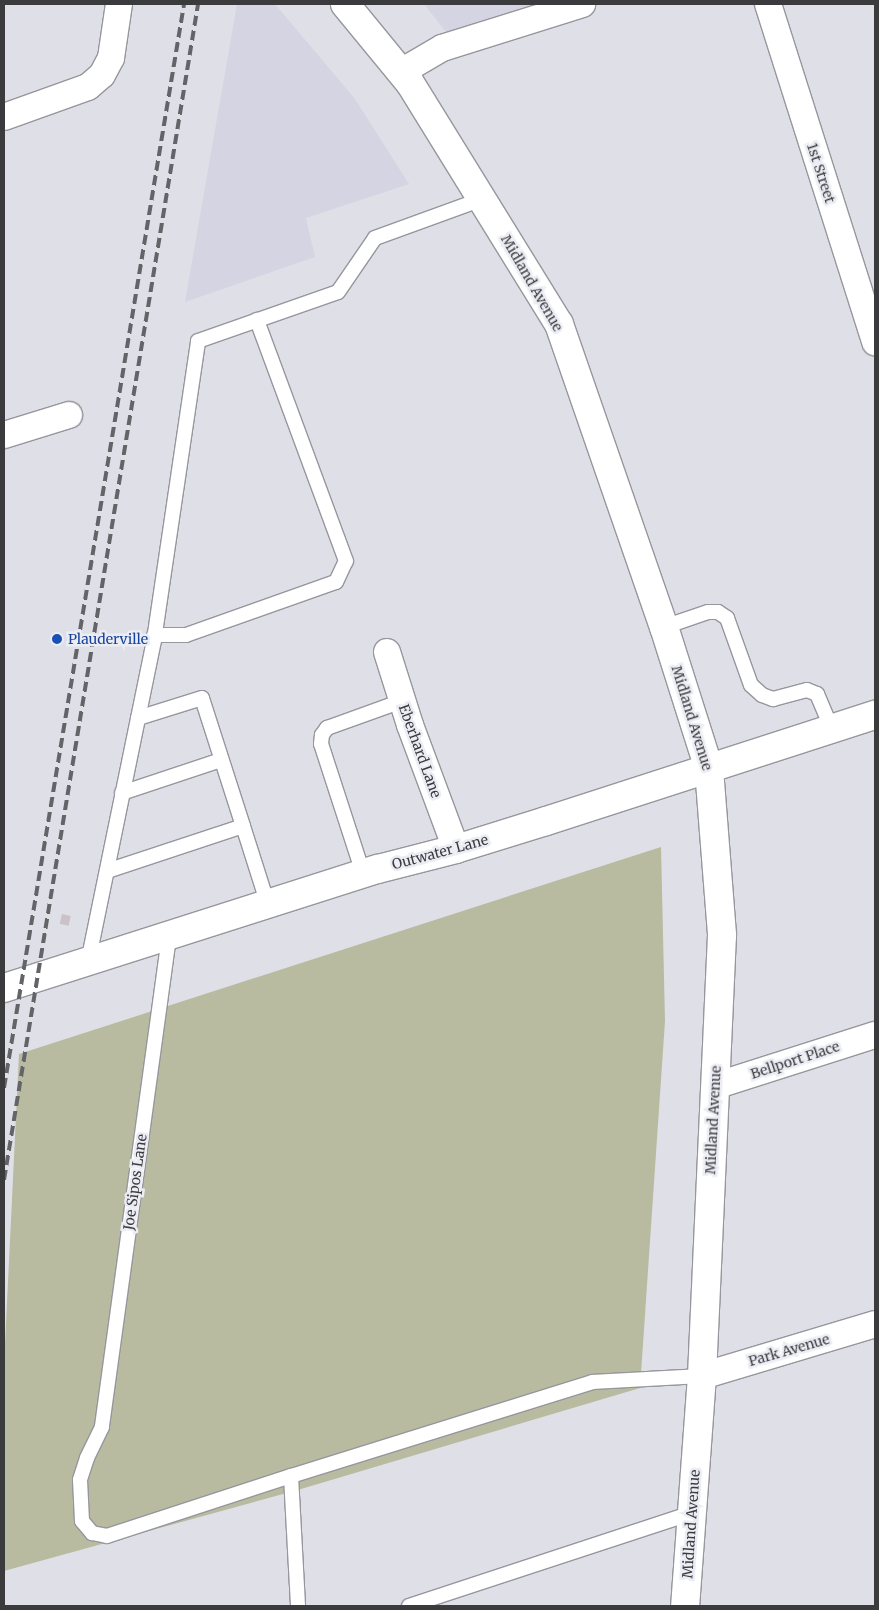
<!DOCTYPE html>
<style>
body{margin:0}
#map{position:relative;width:879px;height:1610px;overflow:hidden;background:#dfdfe7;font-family:Merriweather,serif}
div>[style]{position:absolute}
.built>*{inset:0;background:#d4d4e3}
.green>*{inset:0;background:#b8bb9f}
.building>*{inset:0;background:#cac2c6;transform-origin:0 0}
.roads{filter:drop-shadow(1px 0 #96969d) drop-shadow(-1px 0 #96969d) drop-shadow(0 1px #96969d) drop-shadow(0 -1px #96969d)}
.service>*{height:14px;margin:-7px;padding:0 7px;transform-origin:7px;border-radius:7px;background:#fff}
.minor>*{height:26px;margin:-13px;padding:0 13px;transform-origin:13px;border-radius:13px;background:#fff}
.tertiary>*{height:28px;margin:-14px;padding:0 14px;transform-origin:14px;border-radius:14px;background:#fff}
.rail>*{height:4px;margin-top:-2px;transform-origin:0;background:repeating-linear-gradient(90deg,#646468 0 10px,transparent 0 15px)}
.dots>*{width:14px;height:14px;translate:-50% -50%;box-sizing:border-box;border:2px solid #ecedf4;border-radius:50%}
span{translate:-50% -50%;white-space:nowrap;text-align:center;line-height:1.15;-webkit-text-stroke:5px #ecedf4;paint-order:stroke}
.street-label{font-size:14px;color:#3b3b3e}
.transit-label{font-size:14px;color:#164399}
.left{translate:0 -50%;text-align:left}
.frame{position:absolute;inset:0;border:5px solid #3b3b3e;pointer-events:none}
</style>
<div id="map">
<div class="built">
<div style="clip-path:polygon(237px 4px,275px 4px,355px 99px,409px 184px,306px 218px,315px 257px,185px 302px)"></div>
<div style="clip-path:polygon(424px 4px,590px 4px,457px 46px)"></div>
</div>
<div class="green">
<div style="clip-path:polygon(661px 847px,665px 1021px,640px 1388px,301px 1489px,4px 1571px,4px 1365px,19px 1054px)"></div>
</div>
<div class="building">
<div style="left:62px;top:914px;width:9px;height:10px;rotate:13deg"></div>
</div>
<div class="roads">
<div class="service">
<div style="left:664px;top:627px;width:46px;rotate:-18.8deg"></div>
<div style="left:708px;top:612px;width:10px"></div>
<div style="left:718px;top:612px;width:11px;rotate:34deg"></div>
<div style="left:727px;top:618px;width:71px;rotate:70.3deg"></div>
<div style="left:751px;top:685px;width:15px;rotate:42deg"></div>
<div style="left:762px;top:695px;width:12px;rotate:20deg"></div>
<div style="left:773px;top:699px;width:35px;rotate:-15deg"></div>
<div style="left:807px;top:690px;width:11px;rotate:22deg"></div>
<div style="left:817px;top:694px;width:38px;rotate:67deg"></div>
<div style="left:154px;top:635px;width:32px"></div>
<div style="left:186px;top:635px;width:159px;rotate:-19.5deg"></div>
<div style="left:336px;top:582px;width:23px;rotate:-65deg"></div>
<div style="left:346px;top:561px;width:257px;rotate:-110.3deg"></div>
<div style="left:122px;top:793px;width:104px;rotate:-18.4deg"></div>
<div style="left:243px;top:826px;width:83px;rotate:72.4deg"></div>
<div style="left:107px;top:871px;width:143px;rotate:-18.3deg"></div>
<div style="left:243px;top:826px;width:134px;rotate:-107.8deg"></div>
<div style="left:202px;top:698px;width:67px;rotate:162.6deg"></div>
<div style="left:363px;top:873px;width:136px;rotate:-108deg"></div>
<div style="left:321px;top:744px;width:9px;rotate:-84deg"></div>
<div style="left:322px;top:735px;width:9px;rotate:-54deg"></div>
<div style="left:327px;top:728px;width:80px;rotate:-19.8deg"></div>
<div style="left:169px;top:937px;width:495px;rotate:97.8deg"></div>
<div style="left:102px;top:1427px;width:34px;rotate:116deg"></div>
<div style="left:87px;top:1458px;width:23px;rotate:108deg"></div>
<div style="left:80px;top:1480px;width:41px;rotate:87.2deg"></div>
<div style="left:82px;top:1521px;width:16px;rotate:50deg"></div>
<div style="left:92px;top:1533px;width:15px;rotate:11deg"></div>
<div style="left:107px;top:1536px;width:194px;rotate:-18.1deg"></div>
<div style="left:291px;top:1476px;width:315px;rotate:-17.3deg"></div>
<div style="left:592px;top:1382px;width:110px;rotate:-3.1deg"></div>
<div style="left:88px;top:962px;width:329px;rotate:-78.4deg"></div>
<div style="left:154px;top:640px;width:302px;rotate:-81.6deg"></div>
<div style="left:198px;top:341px;width:148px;rotate:-19.3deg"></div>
<div style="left:338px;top:292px;width:65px;rotate:-55.6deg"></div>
<div style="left:375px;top:238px;width:114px;rotate:-20deg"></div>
<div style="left:291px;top:1476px;width:130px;rotate:86.9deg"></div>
<div style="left:409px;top:1606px;width:298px;rotate:-18.2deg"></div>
</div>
<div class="minor">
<div style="left:768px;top:4px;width:355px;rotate:72.4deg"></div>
<div style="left:401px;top:72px;width:48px;rotate:-30.3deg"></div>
<div style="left:442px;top:48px;width:147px;rotate:-17.4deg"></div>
<div style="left:4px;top:117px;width:89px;rotate:-19.7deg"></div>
<div style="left:88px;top:87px;width:18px;rotate:-41deg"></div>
<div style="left:102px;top:75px;width:19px;rotate:-62deg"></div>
<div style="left:111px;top:58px;width:55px;rotate:-81.6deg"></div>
<div style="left:4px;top:435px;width:68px;rotate:-17.1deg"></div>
<div style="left:387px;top:652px;width:77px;rotate:72.5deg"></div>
<div style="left:410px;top:725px;width:132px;rotate:69.6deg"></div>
<div style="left:715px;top:1086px;width:168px;rotate:-17.7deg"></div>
<div style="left:702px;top:1376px;width:181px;rotate:-16.7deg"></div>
</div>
<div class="tertiary">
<div style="left:345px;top:4px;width:102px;rotate:50.6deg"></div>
<div style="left:410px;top:83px;width:283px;rotate:58.3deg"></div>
<div style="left:559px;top:324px;width:321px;rotate:70.9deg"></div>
<div style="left:664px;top:627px;width:149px;rotate:72.4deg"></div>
<div style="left:709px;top:769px;width:167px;rotate:85.5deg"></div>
<div style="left:722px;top:935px;width:441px;rotate:92.6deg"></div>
<div style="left:702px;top:1376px;width:231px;rotate:94.2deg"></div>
<div style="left:4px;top:988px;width:392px;rotate:-17.7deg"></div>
<div style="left:378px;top:869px;width:81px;rotate:-14.4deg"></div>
<div style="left:456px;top:849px;width:94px;rotate:-17.3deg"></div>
<div style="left:546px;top:821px;width:346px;rotate:-17.9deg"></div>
</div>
</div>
<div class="rail">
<div style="left:4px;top:1088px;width:1099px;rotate:-80.57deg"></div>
<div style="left:4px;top:1180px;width:1192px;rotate:-80.63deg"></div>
</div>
<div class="dots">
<div style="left:57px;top:639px;background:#1a4fb4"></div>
</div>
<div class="street-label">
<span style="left:821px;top:173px;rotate:72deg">1st Street</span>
<span style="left:532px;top:283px;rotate:60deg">Midland Avenue</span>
<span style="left:692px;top:718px;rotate:73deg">Midland Avenue</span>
<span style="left:420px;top:751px;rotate:70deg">Eberhard Lane</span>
<span style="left:440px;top:852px;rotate:-15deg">Outwater Lane</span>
<span style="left:795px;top:1060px;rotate:-18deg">Bellport Place</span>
<span style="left:713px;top:1120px;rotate:-87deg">Midland Avenue</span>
<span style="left:135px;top:1182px;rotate:-82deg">Joe Sipos Lane</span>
<span style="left:789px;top:1350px;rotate:-16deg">Park Avenue</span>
<span style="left:691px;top:1524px;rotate:-86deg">Midland Avenue</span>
</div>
<div class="transit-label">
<span class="left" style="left:68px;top:639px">Plauderville</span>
</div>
<div class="frame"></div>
</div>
